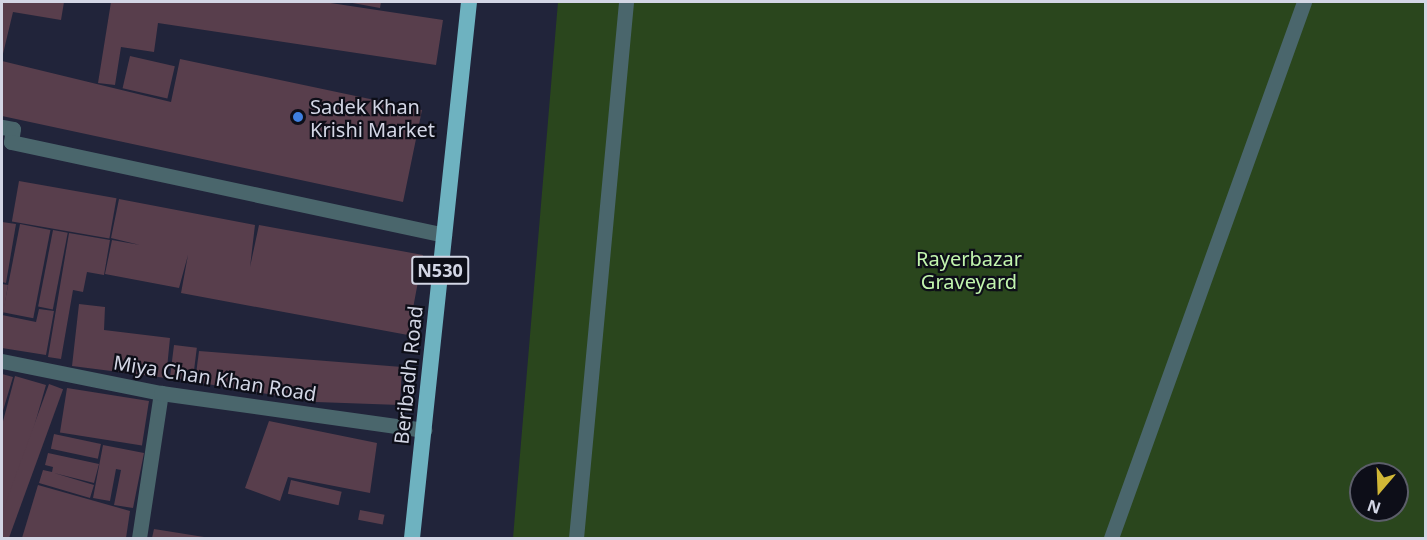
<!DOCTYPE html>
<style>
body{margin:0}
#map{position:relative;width:1427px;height:540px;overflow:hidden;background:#21243a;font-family:"Noto Sans",sans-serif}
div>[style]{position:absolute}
.green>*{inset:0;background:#2a461d}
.building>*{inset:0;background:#583e4c;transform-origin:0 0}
.service>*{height:15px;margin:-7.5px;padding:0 7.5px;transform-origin:7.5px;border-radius:7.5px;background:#4a666c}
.minor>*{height:15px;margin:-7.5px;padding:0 7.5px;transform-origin:7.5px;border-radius:7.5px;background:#4a666c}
.trunk>*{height:16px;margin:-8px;padding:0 8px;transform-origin:8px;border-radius:8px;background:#6eb2c0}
.dots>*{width:16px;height:16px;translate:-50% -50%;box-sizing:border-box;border:3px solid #0d0e18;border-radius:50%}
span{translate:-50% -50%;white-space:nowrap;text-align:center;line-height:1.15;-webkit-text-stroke:4.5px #0d0e18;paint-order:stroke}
.shield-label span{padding:2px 4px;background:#0d0e18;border:2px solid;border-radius:4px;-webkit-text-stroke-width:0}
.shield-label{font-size:18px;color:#d3d6e5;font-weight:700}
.poi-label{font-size:20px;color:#d3d6e5}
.left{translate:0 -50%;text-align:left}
.park-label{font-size:20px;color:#c2f5ae}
.street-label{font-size:20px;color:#d3d6e5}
.frame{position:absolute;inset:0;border:3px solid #d3d6e5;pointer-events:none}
.north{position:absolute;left:1349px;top:462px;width:60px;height:60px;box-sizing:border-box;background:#0d0e18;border:2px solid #5c5e6a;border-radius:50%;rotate:199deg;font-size:16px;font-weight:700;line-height:24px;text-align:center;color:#d3d6e5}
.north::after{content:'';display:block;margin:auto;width:21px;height:27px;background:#d1b736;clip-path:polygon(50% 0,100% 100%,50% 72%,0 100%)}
</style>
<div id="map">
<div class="green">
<div style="clip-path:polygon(evenodd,558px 2px,1425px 2px,1425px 538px,513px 538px,558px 2px,1361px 474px,1397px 474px,1397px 510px,1361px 510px,1361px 474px)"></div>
</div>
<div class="building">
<div style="clip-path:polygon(2px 2px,64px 2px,61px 20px,13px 12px,2px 58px)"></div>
<div style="clip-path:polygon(111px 2px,324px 2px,443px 20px,436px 65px,158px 23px,154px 52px,121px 47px,115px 85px,98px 83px)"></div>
<div style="clip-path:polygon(347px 2px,381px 2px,380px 8px)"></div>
<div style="left:130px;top:56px;width:46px;height:33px;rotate:13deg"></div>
<div style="clip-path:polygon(180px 59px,422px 110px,403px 202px,2px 116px,2px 61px,171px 102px)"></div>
<div style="left:19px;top:181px;width:99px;height:41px;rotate:10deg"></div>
<div style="clip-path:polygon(119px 199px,255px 225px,250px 267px,259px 225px,423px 255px,408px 335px,181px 293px,188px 255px,179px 288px,105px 274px,112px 240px,140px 245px,111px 238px)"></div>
<div style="clip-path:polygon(2px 222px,16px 224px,6px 283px,2px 282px)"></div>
<div style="left:20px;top:224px;width:31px;height:90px;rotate:11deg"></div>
<div style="left:53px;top:230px;width:15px;height:78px;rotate:11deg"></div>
<div style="clip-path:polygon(69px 233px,110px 240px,104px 275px,87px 272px,83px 292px,73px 290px,61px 359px,48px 357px)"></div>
<div style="clip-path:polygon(2px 284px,8px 285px,3px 315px,2px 315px)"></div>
<div style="clip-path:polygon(79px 304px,105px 307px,104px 330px,170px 338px,166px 378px,72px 366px)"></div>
<div style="clip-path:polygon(39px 309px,54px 311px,46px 355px,2px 348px,2px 315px,36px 322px)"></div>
<div style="left:174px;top:345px;width:23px;height:33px;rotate:7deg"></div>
<div style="clip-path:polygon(199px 351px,402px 367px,400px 405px,316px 402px,195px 382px)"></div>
<div style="clip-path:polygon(2px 374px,13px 377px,2px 414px)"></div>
<div style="clip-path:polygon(15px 376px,46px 385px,2px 538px,2px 425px)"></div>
<div style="left:49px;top:384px;width:15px;height:160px;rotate:20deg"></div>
<div style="left:67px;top:388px;width:83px;height:45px;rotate:9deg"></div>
<div style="clip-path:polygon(269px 421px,377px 443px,370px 493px,288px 477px,280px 501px,245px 488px)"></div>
<div style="left:54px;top:434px;width:48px;height:15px;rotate:12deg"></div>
<div style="clip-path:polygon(103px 445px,144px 453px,133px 508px,114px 505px,121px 470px,116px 469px,110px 501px,93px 498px)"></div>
<div style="clip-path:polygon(48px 453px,99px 464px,94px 483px,54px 473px,94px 485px,90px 498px,39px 483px,43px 470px,52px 472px,53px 467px,45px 465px)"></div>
<div style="left:291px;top:480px;width:52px;height:14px;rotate:13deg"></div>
<div style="clip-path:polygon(38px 485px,130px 511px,126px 538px,22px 538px)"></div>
<div style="left:360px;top:510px;width:25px;height:10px;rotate:11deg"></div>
<div style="clip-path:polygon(154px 529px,204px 537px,204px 538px,152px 538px)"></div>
</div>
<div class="service">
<div style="left:139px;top:538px;width:147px;rotate:-81.4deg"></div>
<div style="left:576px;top:538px;width:538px;rotate:-84.67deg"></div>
<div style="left:1111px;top:538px;width:570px;rotate:-70.2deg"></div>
</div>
<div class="minor">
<div style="left:2px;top:127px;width:11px;rotate:10deg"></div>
<div style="left:13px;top:129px;width:13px;rotate:99deg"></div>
<div style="left:11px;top:142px;width:443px;rotate:12.1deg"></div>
<div style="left:2px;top:361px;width:162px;rotate:11.4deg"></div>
<div style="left:161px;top:393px;width:266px;rotate:8deg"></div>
</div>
<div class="trunk">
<div style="left:412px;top:538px;width:539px;rotate:-83.93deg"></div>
</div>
<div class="dots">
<div style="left:298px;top:117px;background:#3f7fe0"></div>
</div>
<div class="shield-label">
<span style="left:440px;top:270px">N530</span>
</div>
<div class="poi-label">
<span class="left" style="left:310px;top:118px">Sadek Khan<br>Krishi Market</span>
</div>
<div class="park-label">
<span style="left:969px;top:270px">Rayerbazar<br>Graveyard</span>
</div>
<div class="street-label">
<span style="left:408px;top:375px;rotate:-84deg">Beribadh Road</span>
<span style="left:215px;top:378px;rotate:9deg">Miya Chan Khan Road</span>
</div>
<div class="frame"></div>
<div class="north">N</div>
</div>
